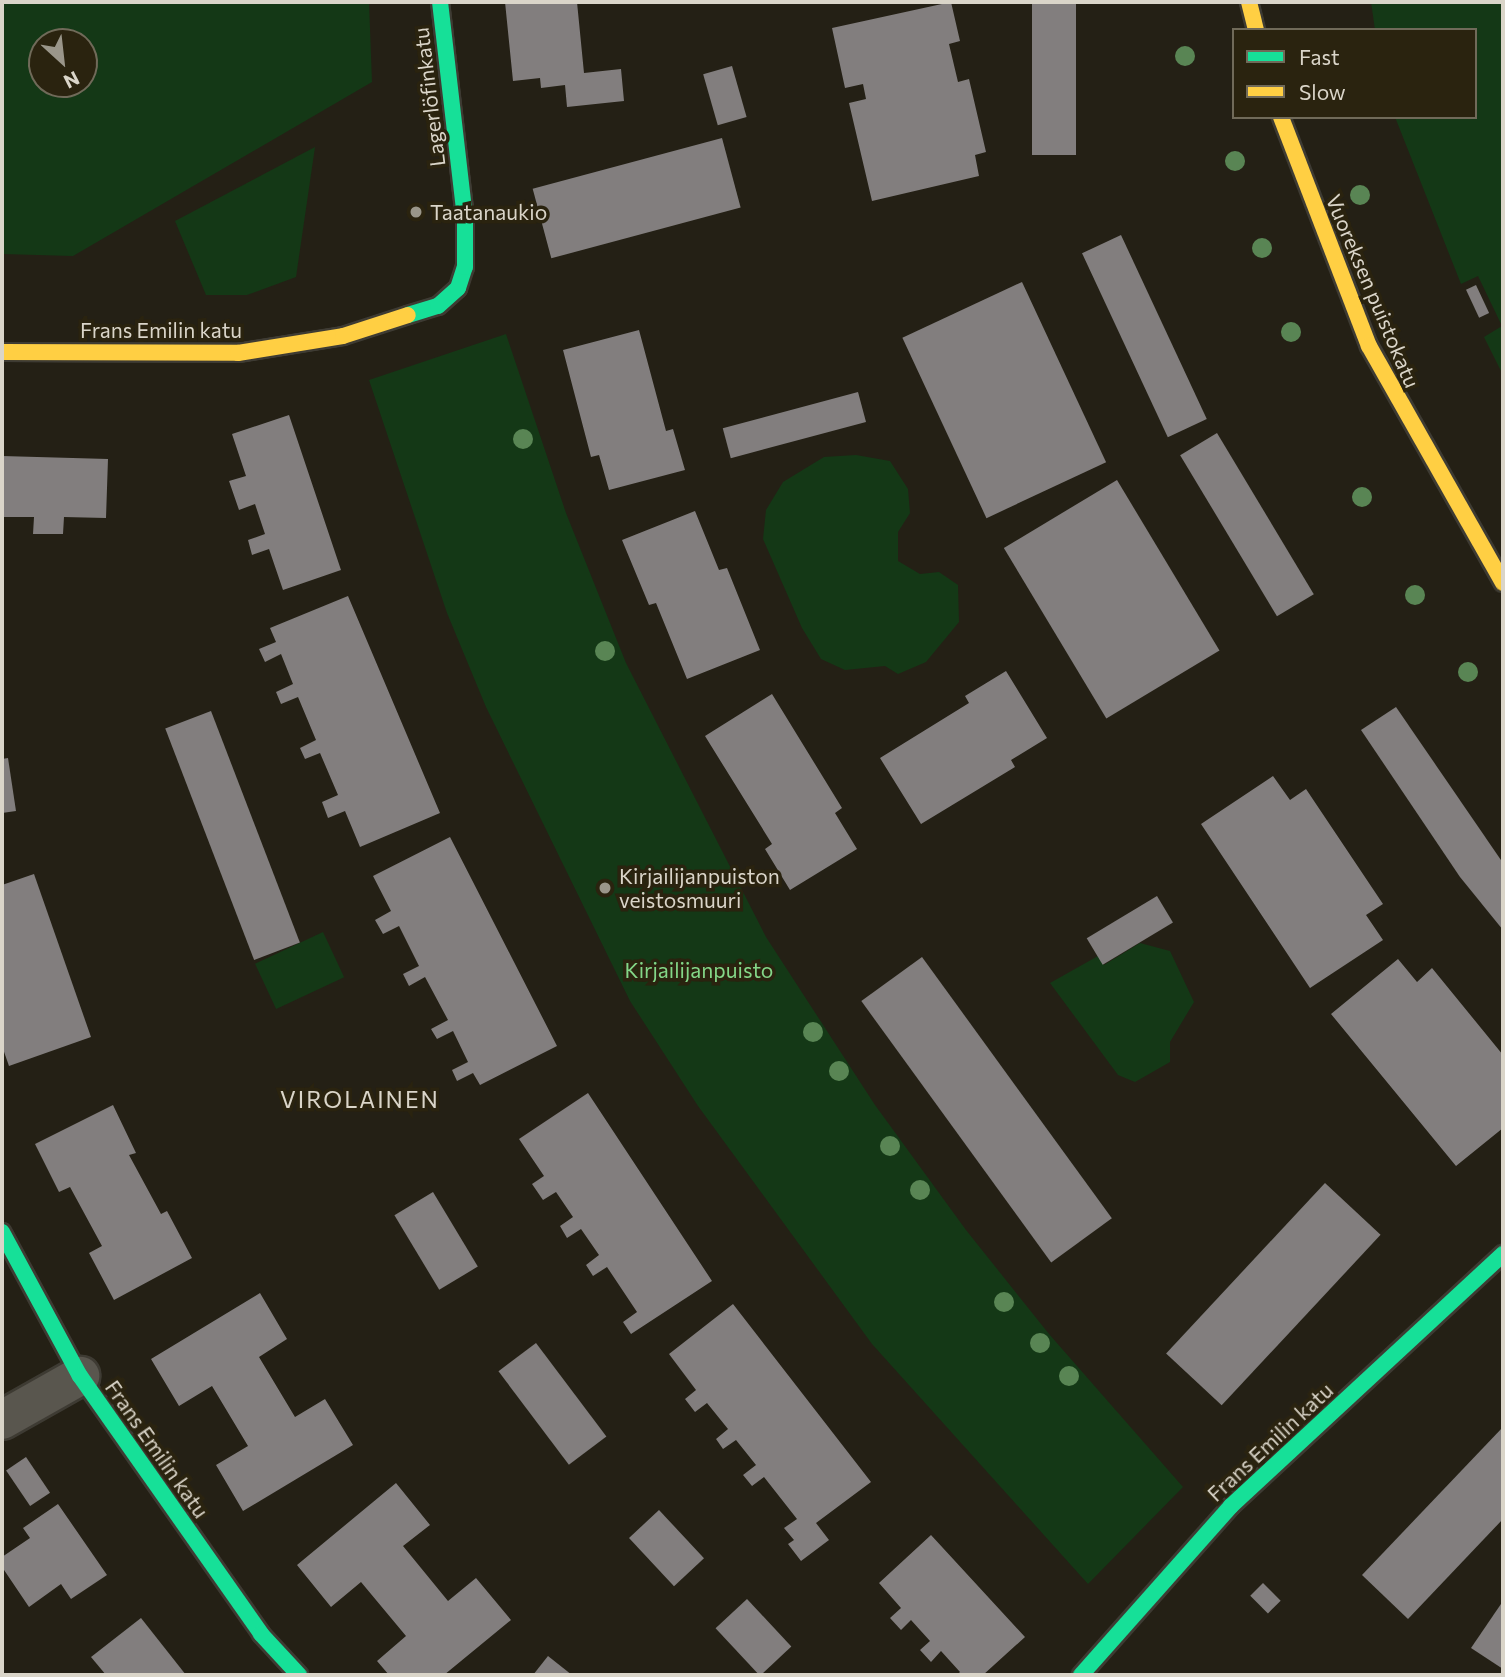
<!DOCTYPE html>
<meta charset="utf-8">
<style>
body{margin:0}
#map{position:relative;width:1505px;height:1677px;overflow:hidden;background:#242015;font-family:Commissioner,sans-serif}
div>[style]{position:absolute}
.green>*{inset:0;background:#143816;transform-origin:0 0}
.building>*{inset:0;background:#827e7e;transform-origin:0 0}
.roads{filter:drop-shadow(2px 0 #3e3b33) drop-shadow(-2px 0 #3e3b33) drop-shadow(0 2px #3e3b33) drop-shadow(0 -2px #3e3b33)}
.street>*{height:38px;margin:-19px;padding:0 19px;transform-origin:19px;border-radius:19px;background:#59564e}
.fast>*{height:16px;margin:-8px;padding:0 8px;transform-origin:8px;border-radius:8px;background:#16e098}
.slow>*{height:16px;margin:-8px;padding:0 8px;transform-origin:8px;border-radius:8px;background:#ffcf43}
.trees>*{width:20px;height:20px;margin:-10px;border-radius:50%;background:#598554}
.dots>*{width:19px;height:19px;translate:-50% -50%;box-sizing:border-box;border:4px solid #2a230f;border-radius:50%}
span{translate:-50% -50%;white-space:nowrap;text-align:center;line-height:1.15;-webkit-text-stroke:7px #2a230f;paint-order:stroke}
.street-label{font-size:21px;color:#dad5c9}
.poi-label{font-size:21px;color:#dad5c9}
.left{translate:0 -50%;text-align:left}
.park-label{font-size:21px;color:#84d788}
.neighbourhood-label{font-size:23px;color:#dad5c9;letter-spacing:2px}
.frame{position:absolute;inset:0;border:4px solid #dad5c9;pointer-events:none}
.legend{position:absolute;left:1232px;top:28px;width:245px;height:91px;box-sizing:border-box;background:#2a230f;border:2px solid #706a59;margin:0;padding:9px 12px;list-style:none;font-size:21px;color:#dad5c9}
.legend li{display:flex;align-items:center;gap:14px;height:35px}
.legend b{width:35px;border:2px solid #706a59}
.north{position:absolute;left:28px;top:28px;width:70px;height:70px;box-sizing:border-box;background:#2a230f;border:2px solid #706a59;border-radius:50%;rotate:153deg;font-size:19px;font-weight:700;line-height:28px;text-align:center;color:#dad5c9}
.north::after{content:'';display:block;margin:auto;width:24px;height:32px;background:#9a968a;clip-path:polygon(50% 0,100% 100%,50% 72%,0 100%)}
</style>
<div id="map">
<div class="green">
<div style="clip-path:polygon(evenodd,2px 2px,369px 2px,372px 82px,73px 256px,2px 254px,2px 2px,42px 42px,84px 42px,84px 84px,42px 84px,42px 42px)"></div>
<div style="clip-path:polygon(1371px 2px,1503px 4px,1503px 375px,1484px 337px,1502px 326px,1478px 276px,1461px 284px,1395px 117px,1475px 117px,1475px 30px,1375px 30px)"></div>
<div style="clip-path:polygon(315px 147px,296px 277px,247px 295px,206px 295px,175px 221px)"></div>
<div style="clip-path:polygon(506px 334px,566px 513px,626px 663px,766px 937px,875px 1105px,966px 1230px,1049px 1334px,1183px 1487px,1088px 1584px,872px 1344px,698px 1106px,630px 1001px,486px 707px,447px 613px,369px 380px)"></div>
<div style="clip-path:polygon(856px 455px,890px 461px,908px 489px,910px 513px,898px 532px,898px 561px,920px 574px,939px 572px,958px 585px,959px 622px,926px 662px,898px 674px,885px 666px,845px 670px,821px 659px,802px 628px,763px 539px,766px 510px,783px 482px,824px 457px)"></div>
<div style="left:323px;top:932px;width:50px;height:75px;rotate:65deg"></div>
<div style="clip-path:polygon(1140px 943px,1170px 951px,1194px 1002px,1170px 1042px,1170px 1062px,1135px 1082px,1118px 1075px,1050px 983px,1098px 956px,1104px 965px)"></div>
</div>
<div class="building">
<div style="clip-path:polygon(505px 2px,577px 2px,584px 73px,621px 69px,624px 101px,567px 107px,565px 85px,541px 88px,540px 78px,513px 81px)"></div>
<div style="clip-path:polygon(951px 2px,960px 41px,949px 44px,958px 82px,969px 79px,986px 152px,975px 155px,979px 176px,872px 201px,849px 103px,866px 99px,863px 84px,845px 88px,832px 28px)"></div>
<div style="left:1032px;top:2px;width:44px;height:153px"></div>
<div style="left:732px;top:66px;width:53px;height:30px;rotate:74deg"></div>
<div style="left:722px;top:138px;width:72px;height:196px;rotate:75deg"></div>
<div style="left:1121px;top:235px;width:203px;height:43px;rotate:65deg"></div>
<div style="left:1022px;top:282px;width:199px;height:132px;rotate:65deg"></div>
<div style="left:1476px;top:285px;width:31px;height:11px;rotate:65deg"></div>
<div style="clip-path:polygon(639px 330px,666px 431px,673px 429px,685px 470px,609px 490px,599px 455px,591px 457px,563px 350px)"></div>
<div style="left:858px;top:392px;width:31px;height:140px;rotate:75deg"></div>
<div style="clip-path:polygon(289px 415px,341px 570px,283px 590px,269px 549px,252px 555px,248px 540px,265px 534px,255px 504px,239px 510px,229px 481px,246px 476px,232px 434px)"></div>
<div style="left:1217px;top:433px;width:188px;height:43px;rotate:59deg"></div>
<div style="clip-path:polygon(2px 456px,108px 459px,106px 518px,64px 517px,63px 534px,33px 534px,34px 517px,2px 517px)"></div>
<div style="left:1117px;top:480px;width:199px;height:132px;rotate:59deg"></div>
<div style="clip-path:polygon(695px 511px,719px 570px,727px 568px,760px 650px,687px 679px,656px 603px,649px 605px,622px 540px)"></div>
<div style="clip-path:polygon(348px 596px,440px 813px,360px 847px,345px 811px,328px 818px,322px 802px,338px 795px,320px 753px,305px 759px,300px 748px,316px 740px,298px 697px,281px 704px,276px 692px,293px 684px,281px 654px,265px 662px,259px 649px,276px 642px,270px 628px)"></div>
<div style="clip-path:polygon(1006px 671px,1047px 738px,1011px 760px,1015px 767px,921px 824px,880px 758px,969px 703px,965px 696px)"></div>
<div style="clip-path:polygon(772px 694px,842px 808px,835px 813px,857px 849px,790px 890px,765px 849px,772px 844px,705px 736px)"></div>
<div style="clip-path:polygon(1396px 707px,1503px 863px,1503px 930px,1460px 877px,1361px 730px)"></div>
<div style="left:211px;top:711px;width:248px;height:49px;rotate:69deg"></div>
<div style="clip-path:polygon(8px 758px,16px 811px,2px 813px,2px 759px)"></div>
<div style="clip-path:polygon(1273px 776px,1290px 800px,1306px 789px,1383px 904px,1366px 915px,1383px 940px,1310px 988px,1201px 824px)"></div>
<div style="clip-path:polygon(450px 837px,557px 1046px,480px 1085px,473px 1073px,457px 1081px,452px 1070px,468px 1062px,453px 1031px,437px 1039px,431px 1029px,448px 1020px,425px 977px,409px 986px,403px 974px,419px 966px,399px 926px,383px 934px,375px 920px,391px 911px,373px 876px)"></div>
<div style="clip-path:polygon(34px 874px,91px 1037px,9px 1066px,2px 1046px,2px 885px)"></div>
<div style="left:1157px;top:896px;width:31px;height:82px;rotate:59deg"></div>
<div style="left:922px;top:957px;width:323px;height:75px;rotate:54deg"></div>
<div style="clip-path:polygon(1398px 959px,1417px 982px,1432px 968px,1503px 1055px,1503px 1128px,1456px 1166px,1331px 1014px)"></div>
<div style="clip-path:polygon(588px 1093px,712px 1281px,631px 1334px,623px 1322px,637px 1312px,607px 1267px,593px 1276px,586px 1265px,599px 1255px,581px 1229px,567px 1238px,560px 1226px,573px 1217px,556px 1192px,543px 1200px,532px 1184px,544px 1176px,519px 1139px)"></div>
<div style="clip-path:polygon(113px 1105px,136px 1153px,129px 1155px,161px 1214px,167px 1211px,192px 1258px,114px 1300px,89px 1253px,102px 1246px,70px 1187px,59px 1192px,35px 1144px)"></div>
<div style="left:1325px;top:1183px;width:76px;height:233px;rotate:43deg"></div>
<div style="left:433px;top:1192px;width:87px;height:45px;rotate:59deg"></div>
<div style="clip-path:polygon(260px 1293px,287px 1339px,259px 1357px,295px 1417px,325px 1399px,353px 1445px,243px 1511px,216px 1465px,248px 1446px,212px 1386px,179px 1406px,151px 1359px)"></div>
<div style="clip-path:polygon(733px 1304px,871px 1482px,816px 1523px,829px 1540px,801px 1561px,788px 1544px,794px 1540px,784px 1528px,797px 1519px,764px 1477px,752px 1486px,743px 1475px,756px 1465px,736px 1440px,723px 1449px,716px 1439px,728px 1429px,707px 1403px,695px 1412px,685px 1399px,696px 1390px,669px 1354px)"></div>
<div style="left:536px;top:1343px;width:117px;height:47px;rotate:53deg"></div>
<div style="clip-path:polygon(1503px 1427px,1503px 1519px,1408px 1619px,1362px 1575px)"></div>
<div style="left:26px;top:1457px;width:43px;height:24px;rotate:56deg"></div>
<div style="clip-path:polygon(396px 1483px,430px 1525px,403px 1546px,448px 1601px,476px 1578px,511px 1620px,444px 1675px,389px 1675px,377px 1661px,406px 1636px,361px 1582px,331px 1607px,297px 1565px)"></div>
<div style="clip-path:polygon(58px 1504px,107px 1575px,71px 1599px,61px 1584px,29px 1607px,2px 1567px,2px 1557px,30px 1538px,23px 1528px)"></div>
<div style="left:659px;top:1510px;width:66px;height:41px;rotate:47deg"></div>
<div style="clip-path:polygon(931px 1535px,1025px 1637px,983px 1675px,957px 1675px,960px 1672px,941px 1651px,931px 1662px,920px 1650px,930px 1641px,911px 1620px,901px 1630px,890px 1618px,901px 1608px,879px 1583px)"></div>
<div style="left:1263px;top:1583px;width:25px;height:18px;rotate:45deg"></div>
<div style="left:747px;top:1599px;width:65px;height:43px;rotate:47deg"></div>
<div style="clip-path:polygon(1503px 1601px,1503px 1669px,1471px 1648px)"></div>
<div style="clip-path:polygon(141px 1618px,186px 1675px,106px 1675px,91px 1657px)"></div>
<div style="clip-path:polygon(548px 1656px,572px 1675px,533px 1675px)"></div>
</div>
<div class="roads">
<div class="street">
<div style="left:2px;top:1420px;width:90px;rotate:-29.4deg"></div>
</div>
<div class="fast">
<div style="left:408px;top:315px;width:31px;rotate:-17deg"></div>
<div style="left:438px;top:306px;width:27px;rotate:-42deg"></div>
<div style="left:458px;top:288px;width:22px;rotate:-72deg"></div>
<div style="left:465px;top:267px;width:49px;rotate:-90deg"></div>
<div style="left:465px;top:218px;width:217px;rotate:-96.6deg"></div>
<div style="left:2px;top:1232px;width:164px;rotate:61.6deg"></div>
<div style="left:80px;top:1376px;width:315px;rotate:54.9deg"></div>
<div style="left:261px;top:1634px;width:56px;rotate:47.2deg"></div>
<div style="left:1081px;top:1675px;width:226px;rotate:-48.4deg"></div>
<div style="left:1231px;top:1506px;width:371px;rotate:-42.8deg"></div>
</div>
<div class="slow">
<div style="left:1249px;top:2px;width:29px;rotate:76deg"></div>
<div style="left:1281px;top:117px;width:245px;rotate:69deg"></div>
<div style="left:1369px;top:346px;width:272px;rotate:60.5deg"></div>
<div style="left:2px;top:352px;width:236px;rotate:0.2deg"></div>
<div style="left:238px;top:353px;width:106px;rotate:-9.2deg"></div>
<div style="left:343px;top:336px;width:68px;rotate:-17.9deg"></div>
</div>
</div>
<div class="trees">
<div style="left:1185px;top:56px"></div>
<div style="left:1235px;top:161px"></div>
<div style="left:1360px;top:195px"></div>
<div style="left:1262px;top:248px"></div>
<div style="left:1291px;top:332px"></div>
<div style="left:523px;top:439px"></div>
<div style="left:1362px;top:497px"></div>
<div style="left:1415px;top:595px"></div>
<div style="left:605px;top:651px"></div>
<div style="left:1468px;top:672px"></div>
<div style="left:813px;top:1032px"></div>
<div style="left:839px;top:1071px"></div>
<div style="left:890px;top:1146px"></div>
<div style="left:920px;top:1190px"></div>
<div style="left:1004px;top:1302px"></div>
<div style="left:1040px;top:1343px"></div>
<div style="left:1069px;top:1376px"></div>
</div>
<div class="dots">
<div style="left:416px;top:212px;background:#9a968a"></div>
<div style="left:605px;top:888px;background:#9a968a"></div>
</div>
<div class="street-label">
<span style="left:429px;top:97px;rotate:-97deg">Lagerlöfinkatu</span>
<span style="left:1373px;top:291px;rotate:67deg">Vuoreksen puistokatu</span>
<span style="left:161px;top:330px">Frans Emilin katu</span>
<span style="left:1270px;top:1442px;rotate:-43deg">Frans Emilin katu</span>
<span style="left:157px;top:1449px;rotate:55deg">Frans Emilin katu</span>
</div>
<div class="poi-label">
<span class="left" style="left:430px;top:212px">Taatanaukio</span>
<span class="left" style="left:619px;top:888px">Kirjailijanpuiston<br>veistosmuuri</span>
</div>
<div class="park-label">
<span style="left:699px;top:970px">Kirjailijanpuisto</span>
</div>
<div class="neighbourhood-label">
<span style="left:360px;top:1099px">VIROLAINEN</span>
</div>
<div class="frame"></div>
<ul class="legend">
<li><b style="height:9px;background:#16e098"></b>Fast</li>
<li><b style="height:9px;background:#ffcf43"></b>Slow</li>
</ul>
<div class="north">N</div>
</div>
